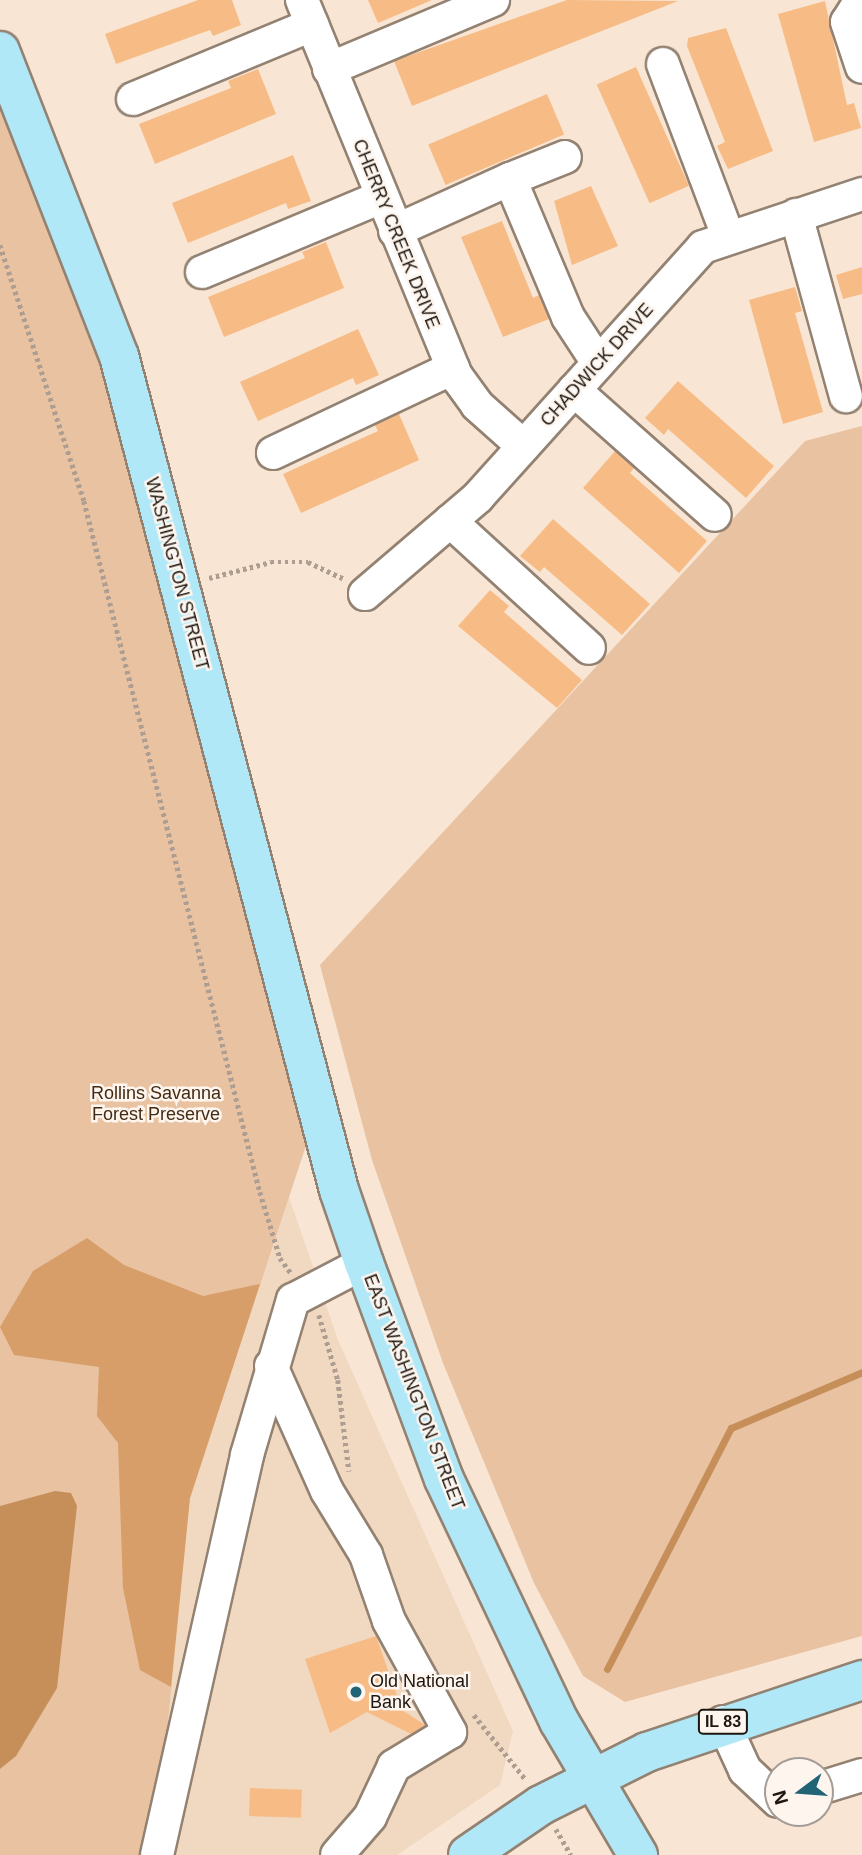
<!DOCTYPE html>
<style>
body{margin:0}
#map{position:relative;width:862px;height:1855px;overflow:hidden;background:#f9e5d4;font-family:Arial,sans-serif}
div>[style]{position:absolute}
.built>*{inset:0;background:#f1d8c1}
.green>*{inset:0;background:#e8c2a1}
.forest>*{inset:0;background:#d79e69}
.water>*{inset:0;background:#c68f5a}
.stream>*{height:7px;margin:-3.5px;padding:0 3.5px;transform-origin:3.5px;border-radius:3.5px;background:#c68f5a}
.building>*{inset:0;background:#f7bc86;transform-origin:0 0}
.path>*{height:4.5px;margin-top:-2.25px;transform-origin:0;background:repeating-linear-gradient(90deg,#ae9e91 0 3.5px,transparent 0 7px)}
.roads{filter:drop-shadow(2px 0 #938272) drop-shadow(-2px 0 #938272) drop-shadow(0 2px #938272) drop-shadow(0 -2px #938272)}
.minor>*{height:32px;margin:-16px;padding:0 16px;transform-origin:16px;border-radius:16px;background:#fff}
.major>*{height:38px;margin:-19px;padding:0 19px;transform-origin:19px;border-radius:19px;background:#b0e8f8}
.dots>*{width:19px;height:19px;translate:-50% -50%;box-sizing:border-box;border:4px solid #fdf5ee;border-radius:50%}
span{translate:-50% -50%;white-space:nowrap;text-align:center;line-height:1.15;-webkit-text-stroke:5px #fdf5ee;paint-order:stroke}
.shield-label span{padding:2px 5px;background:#fdf5ee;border:2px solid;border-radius:5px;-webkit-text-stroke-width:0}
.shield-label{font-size:16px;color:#1e1711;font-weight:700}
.street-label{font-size:18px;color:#1e1711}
.park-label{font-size:18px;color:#432b14}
.poi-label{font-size:18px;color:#1e1711}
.left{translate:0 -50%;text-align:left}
.north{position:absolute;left:764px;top:1757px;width:70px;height:70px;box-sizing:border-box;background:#fdf5ee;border:2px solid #a49c96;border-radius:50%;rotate:254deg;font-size:19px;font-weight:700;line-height:28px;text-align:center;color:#1e1711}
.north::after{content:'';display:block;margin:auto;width:24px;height:32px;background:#206476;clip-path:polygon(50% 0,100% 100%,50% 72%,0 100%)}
</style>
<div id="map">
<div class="built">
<div style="clip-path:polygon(289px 1197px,338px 1340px,513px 1731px,500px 1785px,397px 1855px,155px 1855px,190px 1498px)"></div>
</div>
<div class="green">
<div style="clip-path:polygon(0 51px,50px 170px,318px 1109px,190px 1498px,155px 1855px,0 1855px)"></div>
<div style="clip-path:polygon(862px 426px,862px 1636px,625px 1702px,583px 1676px,534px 1583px,443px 1363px,372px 1160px,320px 965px,805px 441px)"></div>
</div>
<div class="forest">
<div style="clip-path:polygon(87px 1238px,124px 1265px,203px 1296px,260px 1284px,190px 1498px,171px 1687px,140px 1670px,123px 1588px,118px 1443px,97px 1416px,99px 1367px,14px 1355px,0 1327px,33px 1271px)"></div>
</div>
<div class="water">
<div style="clip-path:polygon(55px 1491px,71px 1493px,77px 1506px,57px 1688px,16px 1756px,0 1769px,0 1506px)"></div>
</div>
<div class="stream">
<div style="left:607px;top:1669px;width:271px;rotate:-62.8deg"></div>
<div style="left:731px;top:1428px;width:142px;rotate:-23.1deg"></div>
</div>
<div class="building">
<div style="clip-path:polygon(198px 0,232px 0,241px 25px,213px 36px,210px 30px,116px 64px,105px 34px)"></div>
<div style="clip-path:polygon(368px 0,432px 0,378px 23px)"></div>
<div style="clip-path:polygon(567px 0,678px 1px,412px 106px,394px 61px)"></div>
<div style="clip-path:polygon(825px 1px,847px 105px,854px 103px,861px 128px,814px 142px,778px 14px)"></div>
<div style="clip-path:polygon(726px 28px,773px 151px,728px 169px,717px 146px,725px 142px,687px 46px,688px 38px)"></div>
<div style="left:636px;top:67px;width:130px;height:43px;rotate:66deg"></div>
<div style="clip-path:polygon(258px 69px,276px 114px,155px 164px,139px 124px,231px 88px,228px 81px)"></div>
<div style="left:547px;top:94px;width:44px;height:129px;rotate:67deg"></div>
<div style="clip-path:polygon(293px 155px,311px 201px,288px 209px,286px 203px,188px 243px,172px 203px)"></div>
<div style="clip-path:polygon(591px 186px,618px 246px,572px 265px,554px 201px)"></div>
<div style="clip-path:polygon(502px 221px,533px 298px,539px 295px,549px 319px,503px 337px,461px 237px)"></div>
<div style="clip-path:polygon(326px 242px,344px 288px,224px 337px,208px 297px,305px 258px,302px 252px)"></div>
<div style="clip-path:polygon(862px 267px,862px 294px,843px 299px,836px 275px)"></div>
<div style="clip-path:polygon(795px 287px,802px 311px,795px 313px,823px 412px,783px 424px,749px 300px)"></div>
<div style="clip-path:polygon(358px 329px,379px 375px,356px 385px,353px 378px,258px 421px,240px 382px)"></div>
<div style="clip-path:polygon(678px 381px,774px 466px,746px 498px,668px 429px,664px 435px,645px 418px)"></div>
<div style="clip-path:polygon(399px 414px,419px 460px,301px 513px,283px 474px,378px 431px,375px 425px)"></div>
<div style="clip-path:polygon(615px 451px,634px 468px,630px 473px,707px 541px,679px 573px,583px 488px)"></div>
<div style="clip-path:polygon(553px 519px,650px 604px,622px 635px,544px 567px,540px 572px,520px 556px)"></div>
<div style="clip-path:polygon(490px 590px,509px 606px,504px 612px,582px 680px,557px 708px,458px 626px)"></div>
<div style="clip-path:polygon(376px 1636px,402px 1710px,425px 1725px,411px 1734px,367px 1712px,330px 1733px,305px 1659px)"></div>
<div style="left:250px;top:1788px;width:52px;height:28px;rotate:2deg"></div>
</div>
<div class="path">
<div style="left:0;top:245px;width:269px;rotate:71.8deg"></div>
<div style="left:84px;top:501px;width:713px;rotate:75.71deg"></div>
<div style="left:260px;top:1192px;width:69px;rotate:73.1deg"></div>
<div style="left:280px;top:1258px;width:19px;rotate:54deg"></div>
<div style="left:209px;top:578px;width:64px;rotate:-14.5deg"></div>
<div style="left:271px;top:562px;width:37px"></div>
<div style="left:308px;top:562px;width:40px;rotate:25deg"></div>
<div style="left:319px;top:1315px;width:68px;rotate:73.7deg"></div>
<div style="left:338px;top:1380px;width:92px;rotate:83.1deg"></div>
<div style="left:474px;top:1715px;width:83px;rotate:51.3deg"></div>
<div style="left:556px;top:1829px;width:30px;rotate:60deg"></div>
</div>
<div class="roads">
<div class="minor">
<div style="left:302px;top:0;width:408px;rotate:67.7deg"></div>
<div style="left:457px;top:377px;width:34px;rotate:54deg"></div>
<div style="left:477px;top:405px;width:62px;rotate:41.7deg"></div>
<div style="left:861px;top:0;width:26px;rotate:122deg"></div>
<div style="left:847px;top:22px;width:47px;rotate:71.6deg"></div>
<div style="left:663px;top:64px;width:184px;rotate:69.3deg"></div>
<div style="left:329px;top:69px;width:178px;rotate:-22.8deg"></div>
<div style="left:133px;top:99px;width:194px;rotate:-22.5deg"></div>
<div style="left:510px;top:179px;width:59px;rotate:-21.8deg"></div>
<div style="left:796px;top:215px;width:188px;rotate:74.6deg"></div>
<div style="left:395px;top:231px;width:126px;rotate:-24.3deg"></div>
<div style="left:510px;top:179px;width:150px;rotate:67.2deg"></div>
<div style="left:568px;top:317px;width:55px;rotate:56.9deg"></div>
<div style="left:202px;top:272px;width:194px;rotate:-22.7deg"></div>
<div style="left:574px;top:390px;width:188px;rotate:41.6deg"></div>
<div style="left:273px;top:453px;width:199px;rotate:-25.3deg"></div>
<div style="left:450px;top:521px;width:188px;rotate:42.4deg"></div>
<div style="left:365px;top:594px;width:149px;rotate:-40.6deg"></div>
<div style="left:478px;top:497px;width:336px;rotate:-48deg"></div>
<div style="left:703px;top:247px;width:168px;rotate:-18.4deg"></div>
<div style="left:271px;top:1366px;width:137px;rotate:65.9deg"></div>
<div style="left:327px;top:1491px;width:75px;rotate:58.6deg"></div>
<div style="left:366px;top:1555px;width:70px;rotate:70.8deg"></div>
<div style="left:389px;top:1621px;width:127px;rotate:61.2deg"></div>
<div style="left:450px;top:1732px;width:66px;rotate:148.7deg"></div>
<div style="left:394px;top:1766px;width:56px;rotate:115.2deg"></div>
<div style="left:370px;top:1817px;width:50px;rotate:131deg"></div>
<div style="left:723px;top:1722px;width:53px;rotate:65.4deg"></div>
<div style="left:745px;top:1770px;width:45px;rotate:43.2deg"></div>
<div style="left:820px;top:1788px;width:44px;rotate:-17.2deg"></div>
<div style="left:157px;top:1855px;width:410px;rotate:-77.3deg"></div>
<div style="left:247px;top:1455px;width:162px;rotate:-73.5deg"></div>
<div style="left:293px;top:1300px;width:80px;rotate:-27.5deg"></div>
</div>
<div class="major">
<div style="left:0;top:51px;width:327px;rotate:68.7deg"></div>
<div style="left:119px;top:356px;width:863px;rotate:75.22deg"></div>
<div style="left:339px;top:1190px;width:77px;rotate:71.1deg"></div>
<div style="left:364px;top:1263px;width:230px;rotate:69.7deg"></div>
<div style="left:444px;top:1479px;width:268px;rotate:64.6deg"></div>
<div style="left:559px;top:1721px;width:156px;rotate:59.5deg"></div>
<div style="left:468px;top:1855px;width:88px;rotate:-34.4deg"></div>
<div style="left:541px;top:1805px;width:119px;rotate:-26.6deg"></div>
<div style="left:647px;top:1752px;width:227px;rotate:-18.5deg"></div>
</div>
</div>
<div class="dots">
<div style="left:356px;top:1692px;background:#206476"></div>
</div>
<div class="shield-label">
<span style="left:723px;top:1722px">IL 83</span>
</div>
<div class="street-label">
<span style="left:396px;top:234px;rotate:68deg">CHERRY CREEK DRIVE</span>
<span style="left:597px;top:365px;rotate:-48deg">CHADWICK DRIVE</span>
<span style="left:177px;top:574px;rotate:75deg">WASHINGTON STREET</span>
<span style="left:414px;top:1392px;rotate:69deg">EAST WASHINGTON STREET</span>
</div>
<div class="park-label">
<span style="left:156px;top:1104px">Rollins Savanna<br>Forest Preserve</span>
</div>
<div class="poi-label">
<span class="left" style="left:370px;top:1692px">Old National<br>Bank</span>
</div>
<div class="north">N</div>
</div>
